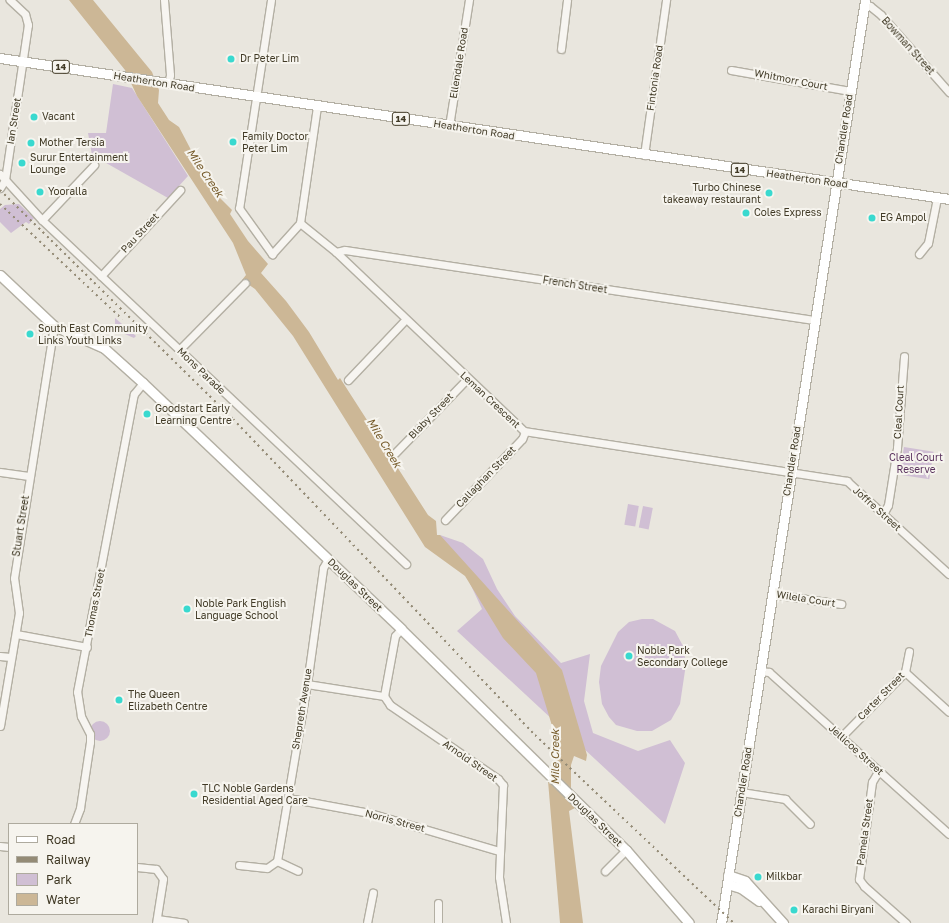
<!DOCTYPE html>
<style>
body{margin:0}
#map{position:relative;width:949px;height:923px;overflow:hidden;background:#e9e6de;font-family:"Golos Text",sans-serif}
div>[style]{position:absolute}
.green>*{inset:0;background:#d0bfd4;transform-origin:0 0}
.round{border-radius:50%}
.water>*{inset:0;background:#ccb796}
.roads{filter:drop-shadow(1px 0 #b3afa3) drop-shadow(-1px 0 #b3afa3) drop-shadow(0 1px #b3afa3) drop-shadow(0 -1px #b3afa3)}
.minor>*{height:7px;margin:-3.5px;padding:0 3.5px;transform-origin:3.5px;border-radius:3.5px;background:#f7f5f1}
.major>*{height:9px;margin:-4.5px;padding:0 4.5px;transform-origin:4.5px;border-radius:4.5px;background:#fff}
.rail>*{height:2px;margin-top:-1px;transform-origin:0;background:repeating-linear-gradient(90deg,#948b76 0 2px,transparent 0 6px)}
.dots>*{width:11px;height:11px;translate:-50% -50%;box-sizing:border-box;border:2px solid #f6f4ee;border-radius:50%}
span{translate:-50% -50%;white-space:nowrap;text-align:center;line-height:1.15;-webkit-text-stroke:4px #f6f4ee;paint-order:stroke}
.shield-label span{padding:1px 3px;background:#f6f4ee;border:1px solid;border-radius:3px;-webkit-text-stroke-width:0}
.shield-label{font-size:9px;color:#413a26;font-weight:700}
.street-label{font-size:10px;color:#413a26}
.poi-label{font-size:10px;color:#413a26}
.left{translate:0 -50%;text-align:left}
.right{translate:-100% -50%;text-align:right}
.park-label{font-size:10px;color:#5a325e}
.water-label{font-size:11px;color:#785d2d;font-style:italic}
.legend{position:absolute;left:8px;top:823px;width:130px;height:92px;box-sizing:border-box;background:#f6f4ee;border:1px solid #aeaa9e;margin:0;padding:5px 7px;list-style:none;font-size:12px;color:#413a26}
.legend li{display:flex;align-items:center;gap:8px;height:20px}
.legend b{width:20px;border:1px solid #aeaa9e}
</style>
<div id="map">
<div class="green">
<div style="clip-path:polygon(113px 84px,132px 88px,188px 176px,168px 198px,92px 155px,88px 133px,106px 133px)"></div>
<div style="clip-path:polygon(19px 204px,34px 218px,29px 224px,26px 222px,11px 233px,0 222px,0 209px,5px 205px)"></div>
<div style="clip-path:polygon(115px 318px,136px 336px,134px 338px,118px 331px,115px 326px)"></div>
<div style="left:904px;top:447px;width:30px;height:28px;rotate:9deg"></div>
<div style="left:628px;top:504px;width:11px;height:21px;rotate:10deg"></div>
<div style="left:643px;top:506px;width:10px;height:22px;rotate:11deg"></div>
<div style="clip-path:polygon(440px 535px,463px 543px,483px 559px,497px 589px,515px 616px,561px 663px,590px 654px,584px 701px,593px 733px,638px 751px,670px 740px,685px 763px,665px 824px,457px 631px,482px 609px,467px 577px,438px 536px)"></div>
<div style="clip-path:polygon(642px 619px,653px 619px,675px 631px,683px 646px,686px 664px,680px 704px,671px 720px,652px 731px,637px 731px,616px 725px,609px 717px,602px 704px,599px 682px,601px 666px,618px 632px,629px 622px)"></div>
<div class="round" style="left:90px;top:721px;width:20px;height:20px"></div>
</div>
<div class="water">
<div style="clip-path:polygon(69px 0,93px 0,152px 72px,159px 90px,158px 103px,169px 120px,179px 127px,212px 190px,232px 210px,230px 214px,248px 241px,268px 264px,261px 273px,286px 301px,309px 332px,338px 380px,340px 378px,428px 515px,436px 521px,437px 535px,440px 535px,562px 670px,587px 755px,586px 761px,574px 756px,571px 765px,571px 802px,575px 808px,569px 811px,583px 923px,560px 923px,548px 781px,555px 787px,556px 739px,536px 673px,503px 638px,465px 576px,425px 547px,293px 336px,255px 289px,242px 280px,246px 275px,233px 243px,137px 96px,125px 70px)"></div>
</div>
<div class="roads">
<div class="minor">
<div style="left:164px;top:0;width:75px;rotate:85.4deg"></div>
<div style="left:170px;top:75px;width:9px;rotate:103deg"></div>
<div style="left:271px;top:0;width:210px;rotate:98.7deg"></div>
<div style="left:239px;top:208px;width:57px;rotate:54.3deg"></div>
<div style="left:272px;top:254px;width:42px;rotate:-47.9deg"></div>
<div style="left:300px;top:223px;width:118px;rotate:-81.7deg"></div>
<div style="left:864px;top:5px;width:6px;rotate:9deg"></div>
<div style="left:870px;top:6px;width:14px;rotate:39deg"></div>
<div style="left:881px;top:15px;width:103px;rotate:48.6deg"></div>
<div style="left:561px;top:49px;width:49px;rotate:-83deg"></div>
<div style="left:731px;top:70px;width:121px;rotate:10deg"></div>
<div style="left:449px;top:126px;width:128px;rotate:-81deg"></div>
<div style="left:644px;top:155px;width:157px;rotate:-81.9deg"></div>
<div style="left:0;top:174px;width:62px;rotate:47.6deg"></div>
<div style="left:42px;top:220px;width:501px;rotate:43.38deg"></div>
<div style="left:0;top:188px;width:9px;rotate:-58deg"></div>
<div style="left:5px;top:180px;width:157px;rotate:-81.6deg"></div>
<div style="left:28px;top:25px;width:11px;rotate:-105deg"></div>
<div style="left:25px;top:14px;width:21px;rotate:-137deg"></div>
<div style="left:42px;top:220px;width:76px;rotate:-46.6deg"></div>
<div style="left:300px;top:223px;width:46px;rotate:38.9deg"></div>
<div style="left:336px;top:252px;width:260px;rotate:43.6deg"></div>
<div style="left:524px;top:431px;width:327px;rotate:8.8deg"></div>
<div style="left:847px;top:481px;width:138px;rotate:42.4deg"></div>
<div style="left:336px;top:252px;width:9px;rotate:-13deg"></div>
<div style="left:345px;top:250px;width:474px;rotate:8.5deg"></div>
<div style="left:919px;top:254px;width:14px;rotate:-51deg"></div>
<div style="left:928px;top:243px;width:46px;rotate:-78.7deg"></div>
<div style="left:101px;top:276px;width:117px;rotate:-47.4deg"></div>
<div style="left:179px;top:350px;width:94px;rotate:-45.4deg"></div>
<div style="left:348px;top:380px;width:83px;rotate:-46.5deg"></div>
<div style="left:395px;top:453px;width:103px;rotate:-45.8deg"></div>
<div style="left:0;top:472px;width:29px;rotate:8deg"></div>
<div style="left:883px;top:514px;width:10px;rotate:-61deg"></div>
<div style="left:888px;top:505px;width:58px;rotate:-81deg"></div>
<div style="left:897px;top:448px;width:92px;rotate:-85.6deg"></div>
<div style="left:445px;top:520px;width:112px;rotate:-46.5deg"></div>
<div style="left:522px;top:439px;width:8px;rotate:-67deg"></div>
<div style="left:772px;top:594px;width:70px;rotate:8.2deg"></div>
<div style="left:401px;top:629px;width:9px;rotate:131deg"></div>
<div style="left:395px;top:636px;width:61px;rotate:100.4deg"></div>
<div style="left:384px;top:696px;width:11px;rotate:56deg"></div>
<div style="left:390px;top:705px;width:131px;rotate:34.4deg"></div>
<div style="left:498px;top:779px;width:8px;rotate:50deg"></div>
<div style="left:503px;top:785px;width:92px;rotate:92.5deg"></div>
<div style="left:499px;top:877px;width:47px;rotate:81.3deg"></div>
<div style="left:16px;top:634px;width:72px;rotate:10.4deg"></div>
<div style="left:0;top:656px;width:10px;rotate:6deg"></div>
<div style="left:760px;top:671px;width:9px;rotate:6deg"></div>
<div style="left:769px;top:672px;width:242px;rotate:42deg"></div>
<div style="left:905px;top:672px;width:59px;rotate:42.3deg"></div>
<div style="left:307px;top:684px;width:78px;rotate:8.9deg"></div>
<div style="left:0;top:726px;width:115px;rotate:-80.5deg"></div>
<div style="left:19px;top:613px;width:35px;rotate:-98deg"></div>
<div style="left:14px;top:578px;width:255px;rotate:-81deg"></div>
<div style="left:842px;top:736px;width:90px;rotate:-45.5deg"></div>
<div style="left:905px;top:672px;width:21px;rotate:-79deg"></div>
<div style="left:879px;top:770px;width:14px;rotate:120deg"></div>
<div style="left:872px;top:782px;width:98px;rotate:97.6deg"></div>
<div style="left:859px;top:879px;width:9px;rotate:54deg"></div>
<div style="left:864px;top:886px;width:56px;rotate:41.4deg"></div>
<div style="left:741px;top:792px;width:45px;rotate:9deg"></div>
<div style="left:785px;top:799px;width:35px;rotate:45deg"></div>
<div style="left:288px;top:798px;width:83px;rotate:10.4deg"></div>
<div style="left:370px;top:813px;width:134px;rotate:16.4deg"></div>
<div style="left:74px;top:824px;width:17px;rotate:-69deg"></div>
<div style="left:80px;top:808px;width:67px;rotate:-81.4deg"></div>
<div style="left:90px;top:742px;width:8px;rotate:-90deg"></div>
<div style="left:90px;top:734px;width:20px;rotate:-117deg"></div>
<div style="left:81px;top:716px;width:24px;rotate:-99deg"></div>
<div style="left:77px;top:692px;width:303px;rotate:-79.2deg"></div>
<div style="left:134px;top:394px;width:14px;rotate:-51deg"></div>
<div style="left:0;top:846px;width:9px;rotate:6deg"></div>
<div style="left:277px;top:861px;width:180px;rotate:-80.4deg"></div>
<div style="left:307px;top:684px;width:117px;rotate:-82.1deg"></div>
<div style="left:323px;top:568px;width:10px;rotate:-61deg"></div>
<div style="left:239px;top:865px;width:28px;rotate:6deg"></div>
<div style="left:267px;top:868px;width:12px;rotate:-35deg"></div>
<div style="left:277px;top:861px;width:23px;rotate:25deg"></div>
<div style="left:137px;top:867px;width:19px;rotate:6deg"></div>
<div style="left:156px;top:869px;width:12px;rotate:55deg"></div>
<div style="left:163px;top:879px;width:45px;rotate:99deg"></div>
<div style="left:605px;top:871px;width:30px;rotate:-45deg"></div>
<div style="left:438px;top:903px;width:20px;rotate:90deg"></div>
<div style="left:157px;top:919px;width:27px;rotate:8deg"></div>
<div style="left:367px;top:923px;width:31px;rotate:-79deg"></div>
</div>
<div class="major">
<div style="left:0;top:58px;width:959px;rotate:8.45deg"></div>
<div style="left:0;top:275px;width:74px;rotate:43.4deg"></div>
<div style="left:54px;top:326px;width:55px;rotate:23.7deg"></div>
<div style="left:104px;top:348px;width:52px;rotate:41.9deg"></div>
<div style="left:143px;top:383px;width:356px;rotate:43.6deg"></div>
<div style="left:401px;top:629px;width:315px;rotate:44.5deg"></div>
<div style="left:626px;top:850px;width:96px;rotate:49.2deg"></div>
<div style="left:728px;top:875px;width:18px;rotate:19deg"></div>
<div style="left:745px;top:881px;width:57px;rotate:47.9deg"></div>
<div style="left:727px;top:884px;width:15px;rotate:16deg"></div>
<div style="left:741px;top:888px;width:22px;rotate:36deg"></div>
<div style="left:721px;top:923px;width:934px;rotate:-81.13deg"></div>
</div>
</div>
<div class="rail">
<div style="left:0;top:190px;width:327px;rotate:44.5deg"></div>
<div style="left:233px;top:419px;width:437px;rotate:46.3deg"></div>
<div style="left:535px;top:735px;width:274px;rotate:43.4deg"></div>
<div style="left:0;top:204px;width:168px;rotate:43.3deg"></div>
</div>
<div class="dots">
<div style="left:231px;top:59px;background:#39d9cf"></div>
<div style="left:34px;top:117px;background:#39d9cf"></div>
<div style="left:233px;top:142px;background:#39d9cf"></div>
<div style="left:31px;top:143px;background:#39d9cf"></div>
<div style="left:22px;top:163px;background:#39d9cf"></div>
<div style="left:40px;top:192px;background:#39d9cf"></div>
<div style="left:769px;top:193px;background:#39d9cf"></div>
<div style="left:746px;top:213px;background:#39d9cf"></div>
<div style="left:872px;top:218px;background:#39d9cf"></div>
<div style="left:30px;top:334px;background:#39d9cf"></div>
<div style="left:147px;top:414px;background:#39d9cf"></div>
<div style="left:187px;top:609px;background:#39d9cf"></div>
<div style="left:629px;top:656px;background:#39d9cf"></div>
<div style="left:119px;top:700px;background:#39d9cf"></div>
<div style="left:194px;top:794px;background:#39d9cf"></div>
<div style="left:758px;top:877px;background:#39d9cf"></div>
<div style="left:794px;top:910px;background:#39d9cf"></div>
</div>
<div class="shield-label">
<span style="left:61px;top:67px">14</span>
<span style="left:401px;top:119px">14</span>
<span style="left:740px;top:170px">14</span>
</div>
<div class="street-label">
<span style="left:908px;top:46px;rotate:48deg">Bowman Street</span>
<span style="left:459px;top:63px;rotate:-81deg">Ellendale Road</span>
<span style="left:655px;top:78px;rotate:-82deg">Fintonia Road</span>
<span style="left:791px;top:80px;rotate:11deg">Whitmorr Court</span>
<span style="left:154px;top:82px;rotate:9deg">Heatherton Road</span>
<span style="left:14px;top:121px;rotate:-81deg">Ian Street</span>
<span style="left:844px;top:129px;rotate:-81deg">Chandler Road</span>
<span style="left:474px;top:130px;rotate:9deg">Heatherton Road</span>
<span style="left:807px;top:179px;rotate:8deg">Heatherton Road</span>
<span style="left:140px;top:233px;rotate:-47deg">Pau Street</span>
<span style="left:575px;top:285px;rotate:9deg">French Street</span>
<span style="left:201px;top:371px;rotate:44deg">Mons Parade</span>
<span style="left:490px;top:400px;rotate:43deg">Leman Crescent</span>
<span style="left:899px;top:412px;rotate:-87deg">Cleal Court</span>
<span style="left:431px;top:416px;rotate:-46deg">Blaby Street</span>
<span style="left:792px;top:461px;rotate:-81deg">Chandler Road</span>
<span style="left:486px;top:477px;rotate:-46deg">Callaghan Street</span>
<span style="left:877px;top:509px;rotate:42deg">Joffre Street</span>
<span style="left:21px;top:526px;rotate:-81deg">Stuart Street</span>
<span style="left:355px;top:585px;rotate:44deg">Douglas Street</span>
<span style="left:806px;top:599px;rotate:9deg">Wilela Court</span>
<span style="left:95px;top:603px;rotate:-79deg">Thomas Street</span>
<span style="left:881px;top:696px;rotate:-46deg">Carter Street</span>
<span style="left:302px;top:709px;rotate:-81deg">Shepreth Avenue</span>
<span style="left:856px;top:750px;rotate:42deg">Jellicoe Street</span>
<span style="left:470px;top:761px;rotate:35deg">Arnold Street</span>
<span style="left:743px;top:782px;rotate:-81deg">Chandler Road</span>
<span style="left:595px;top:820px;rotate:44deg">Douglas Street</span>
<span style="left:395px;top:821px;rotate:15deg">Norris Street</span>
<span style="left:865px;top:832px;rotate:-82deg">Pamela Street</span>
</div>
<div class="poi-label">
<span class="left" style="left:240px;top:59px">Dr Peter Lim</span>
<span class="left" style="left:42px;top:117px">Vacant</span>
<span class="left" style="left:242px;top:142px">Family Doctor<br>Peter Lim</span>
<span class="left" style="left:39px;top:143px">Mother Tersia</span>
<span class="left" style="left:30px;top:163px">Surur Entertainment<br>Lounge</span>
<span class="right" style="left:761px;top:193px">Turbo Chinese<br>takeaway restaurant</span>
<span class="left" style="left:48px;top:192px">Yooralla</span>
<span class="left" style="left:754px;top:213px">Coles Express</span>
<span class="left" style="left:880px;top:218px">EG Ampol</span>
<span class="left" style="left:38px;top:334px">South East Community<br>Links Youth Links</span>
<span class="left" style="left:155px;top:414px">Goodstart Early<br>Learning Centre</span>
<span class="left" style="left:195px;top:609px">Noble Park English<br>Language School</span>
<span class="left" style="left:637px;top:656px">Noble Park<br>Secondary College</span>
<span class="left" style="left:128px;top:700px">The Queen<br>Elizabeth Centre</span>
<span class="left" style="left:202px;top:794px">TLC Noble Gardens<br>Residential Aged Care</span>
<span class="left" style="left:766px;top:877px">Milkbar</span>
<span class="left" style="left:802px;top:910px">Karachi Biryani</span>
</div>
<div class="park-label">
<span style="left:916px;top:463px">Cleal Court<br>Reserve</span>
</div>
<div class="water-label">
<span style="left:205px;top:173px;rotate:56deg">Mile Creek</span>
<span style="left:384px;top:443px;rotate:59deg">Mile Creek</span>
<span style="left:555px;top:757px;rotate:-90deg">Mile Creek</span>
</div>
<ul class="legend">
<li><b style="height:5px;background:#fff"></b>Road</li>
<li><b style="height:5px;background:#948b76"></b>Railway</li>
<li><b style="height:11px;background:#d0bfd4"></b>Park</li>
<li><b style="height:11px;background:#ccb796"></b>Water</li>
</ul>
</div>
